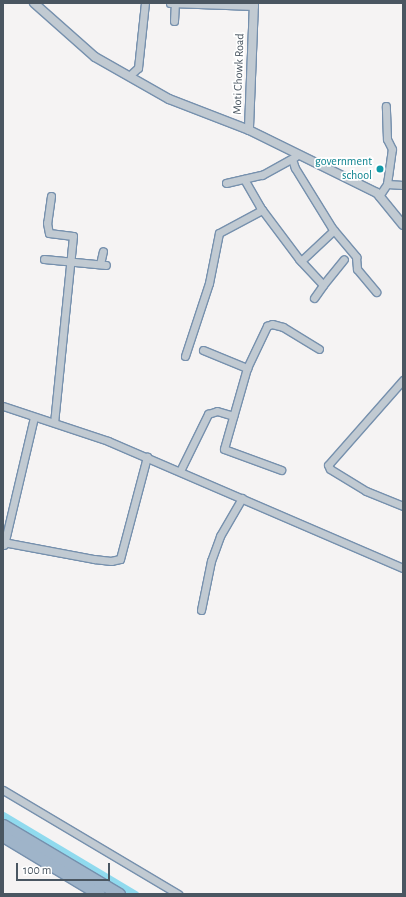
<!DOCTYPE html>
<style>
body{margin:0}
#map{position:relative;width:406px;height:897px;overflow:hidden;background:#f5f3f3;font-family:"Alegreya Sans",sans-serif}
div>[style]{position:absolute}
.canal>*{height:7px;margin:-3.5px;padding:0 3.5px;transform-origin:3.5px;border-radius:3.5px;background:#90daee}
.roads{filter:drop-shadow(1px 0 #7690ad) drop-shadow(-1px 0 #7690ad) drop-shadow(0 1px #7690ad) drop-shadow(0 -1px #7690ad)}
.minor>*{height:7px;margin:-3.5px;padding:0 3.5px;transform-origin:3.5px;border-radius:3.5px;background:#c1cad2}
.tertiary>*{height:8px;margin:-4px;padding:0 4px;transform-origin:4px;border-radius:4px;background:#c1cad2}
.trunk>*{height:11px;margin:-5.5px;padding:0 5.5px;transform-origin:5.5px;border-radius:5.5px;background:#9fb4c9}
.dots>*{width:11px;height:11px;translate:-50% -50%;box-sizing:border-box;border:2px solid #fff;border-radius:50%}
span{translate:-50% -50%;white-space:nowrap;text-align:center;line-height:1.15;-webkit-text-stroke:3.5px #fff;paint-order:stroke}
.street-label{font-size:12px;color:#4a5661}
.culture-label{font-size:12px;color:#0d838f}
.right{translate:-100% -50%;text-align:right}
.frame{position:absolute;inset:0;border:4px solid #4a5661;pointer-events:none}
.scale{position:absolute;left:16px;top:863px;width:94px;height:18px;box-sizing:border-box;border:2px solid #4a5661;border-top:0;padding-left:5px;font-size:12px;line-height:14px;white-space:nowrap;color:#4a5661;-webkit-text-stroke:3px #fff;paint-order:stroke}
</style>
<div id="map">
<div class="canal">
<div style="left:3px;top:815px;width:154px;rotate:30.9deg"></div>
</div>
<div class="roads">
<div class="minor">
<div style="left:170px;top:3px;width:84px;rotate:2deg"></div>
<div style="left:174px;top:21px;width:18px;rotate:-87deg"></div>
<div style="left:129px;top:76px;width:12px;rotate:-42deg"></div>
<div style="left:138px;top:68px;width:65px;rotate:-83.9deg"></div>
<div style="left:292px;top:159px;width:9px;rotate:72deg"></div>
<div style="left:295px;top:168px;width:70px;rotate:58.3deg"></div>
<div style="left:332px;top:228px;width:38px;rotate:50deg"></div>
<div style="left:356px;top:257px;width:12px;rotate:85deg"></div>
<div style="left:357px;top:269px;width:30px;rotate:50deg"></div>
<div style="left:244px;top:179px;width:32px;rotate:60deg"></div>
<div style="left:260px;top:207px;width:65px;rotate:53.1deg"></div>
<div style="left:299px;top:259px;width:35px;rotate:47deg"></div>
<div style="left:323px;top:285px;width:33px;rotate:-51deg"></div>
<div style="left:226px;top:183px;width:37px;rotate:-13deg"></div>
<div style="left:262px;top:175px;width:38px;rotate:-29deg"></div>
<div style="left:387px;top:184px;width:16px;rotate:4deg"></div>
<div style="left:51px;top:196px;width:27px;rotate:98deg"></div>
<div style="left:47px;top:223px;width:10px;rotate:79deg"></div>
<div style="left:49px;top:233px;width:24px;rotate:7deg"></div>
<div style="left:73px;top:236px;width:187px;rotate:95.8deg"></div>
<div style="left:379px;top:196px;width:14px;rotate:-56deg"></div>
<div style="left:387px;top:184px;width:35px;rotate:-82deg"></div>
<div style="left:392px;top:149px;width:11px;rotate:-117deg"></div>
<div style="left:387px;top:139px;width:33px;rotate:-92deg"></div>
<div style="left:44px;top:259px;width:62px;rotate:5.5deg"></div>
<div style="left:301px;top:261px;width:45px;rotate:-43.2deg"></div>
<div style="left:100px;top:264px;width:13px;rotate:-77deg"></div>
<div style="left:314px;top:298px;width:16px;rotate:-55deg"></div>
<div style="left:203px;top:350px;width:48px;rotate:22.2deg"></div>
<div style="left:247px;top:368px;width:47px;rotate:-64.5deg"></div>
<div style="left:267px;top:326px;width:5px;rotate:-22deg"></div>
<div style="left:272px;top:324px;width:11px;rotate:15deg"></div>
<div style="left:283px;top:327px;width:42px;rotate:31.4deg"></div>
<div style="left:185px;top:356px;width:77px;rotate:-71.8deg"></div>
<div style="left:209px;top:283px;width:51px;rotate:-78.7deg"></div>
<div style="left:219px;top:233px;width:49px;rotate:-28.1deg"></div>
<div style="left:247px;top:368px;width:84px;rotate:105.9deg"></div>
<div style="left:224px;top:449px;width:61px;rotate:20.2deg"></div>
<div style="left:403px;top:380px;width:113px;rotate:131.4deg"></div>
<div style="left:328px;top:465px;width:4px;rotate:63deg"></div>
<div style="left:330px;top:469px;width:42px;rotate:31.4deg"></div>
<div style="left:366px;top:491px;width:40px;rotate:22deg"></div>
<div style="left:3px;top:406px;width:111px;rotate:18.4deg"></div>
<div style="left:108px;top:441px;width:321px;rotate:23.3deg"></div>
<div style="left:180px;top:471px;width:64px;rotate:-63.8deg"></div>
<div style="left:208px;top:414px;width:9px;rotate:-18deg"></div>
<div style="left:217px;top:411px;width:17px;rotate:17deg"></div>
<div style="left:3px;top:542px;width:93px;rotate:10.6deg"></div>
<div style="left:94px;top:559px;width:17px;rotate:7deg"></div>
<div style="left:111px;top:561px;width:9px;rotate:-13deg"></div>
<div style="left:120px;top:559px;width:106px;rotate:-75.2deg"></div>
<div style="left:4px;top:545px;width:131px;rotate:-76.8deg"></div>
<div style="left:201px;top:610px;width:50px;rotate:-78.5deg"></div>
<div style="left:211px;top:561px;width:27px;rotate:-70deg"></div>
<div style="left:220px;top:536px;width:44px;rotate:-59.9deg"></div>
<div style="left:3px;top:790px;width:204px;rotate:30.7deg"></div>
</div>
<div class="tertiary">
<div style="left:34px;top:3px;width:81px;rotate:41.5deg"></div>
<div style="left:95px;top:57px;width:85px;rotate:29.6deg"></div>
<div style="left:169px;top:99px;width:86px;rotate:21.2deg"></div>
<div style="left:254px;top:3px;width:127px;rotate:92.3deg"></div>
<div style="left:249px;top:130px;width:143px;rotate:26.2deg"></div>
<div style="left:377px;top:193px;width:41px;rotate:50.9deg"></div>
</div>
<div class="trunk">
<div style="left:3px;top:825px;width:135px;rotate:30.7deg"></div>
<div style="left:3px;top:836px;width:112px;rotate:31.1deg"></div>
</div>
</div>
<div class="dots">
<div style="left:380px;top:169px;background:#0f9aa8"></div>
</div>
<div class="street-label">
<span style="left:239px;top:74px;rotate:-88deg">Moti Chowk Road</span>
</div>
<div class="culture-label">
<span class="right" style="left:372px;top:169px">government<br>school</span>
</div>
<div class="frame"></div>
<div class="scale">100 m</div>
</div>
